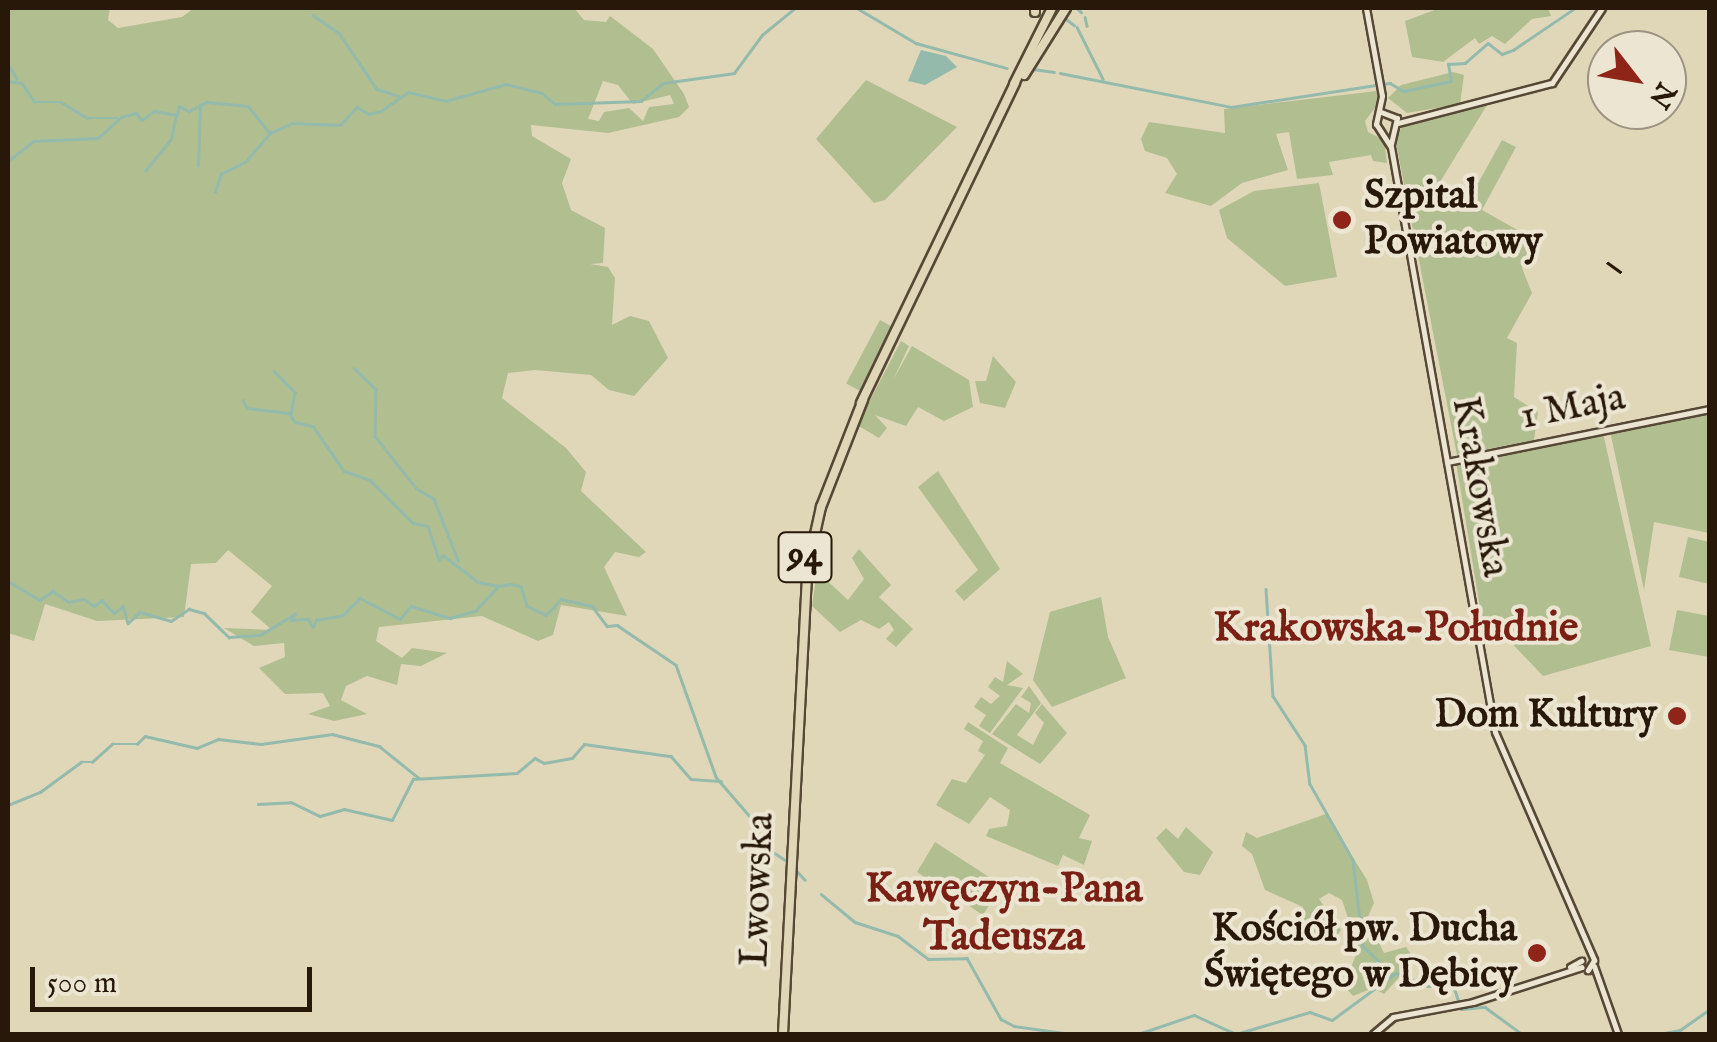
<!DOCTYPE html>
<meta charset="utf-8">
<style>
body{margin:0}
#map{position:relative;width:1717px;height:1042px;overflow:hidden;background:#e0d7b9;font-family:"IM FELL English",serif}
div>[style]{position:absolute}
.green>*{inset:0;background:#b1be90;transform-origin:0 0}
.water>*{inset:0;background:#94baac}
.stream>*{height:2.5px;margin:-1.25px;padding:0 1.25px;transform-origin:1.25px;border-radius:1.25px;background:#94baac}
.roads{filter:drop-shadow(2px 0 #564835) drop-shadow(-2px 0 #564835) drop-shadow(0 2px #564835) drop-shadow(0 -2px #564835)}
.minor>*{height:5px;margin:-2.5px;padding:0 2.5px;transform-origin:2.5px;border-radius:2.5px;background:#ebe5d2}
.major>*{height:8px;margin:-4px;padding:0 4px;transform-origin:4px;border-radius:4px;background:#e0d7b9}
.rail>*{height:2.5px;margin-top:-1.25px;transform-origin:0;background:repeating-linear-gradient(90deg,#281809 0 18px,transparent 0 36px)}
.dots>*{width:28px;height:28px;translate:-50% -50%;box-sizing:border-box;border:5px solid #ebe5d2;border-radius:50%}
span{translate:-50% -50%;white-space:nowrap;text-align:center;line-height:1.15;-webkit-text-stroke:8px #ebe5d2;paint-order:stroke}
.shield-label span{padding:2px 8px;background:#ebe5d2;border:2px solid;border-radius:8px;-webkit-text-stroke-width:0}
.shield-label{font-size:38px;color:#281809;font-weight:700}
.poi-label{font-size:40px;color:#281809;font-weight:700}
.left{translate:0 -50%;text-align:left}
.right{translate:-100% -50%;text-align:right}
.street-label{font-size:40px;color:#281809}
.neighbourhood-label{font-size:42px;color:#7a1f14;font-weight:700}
.frame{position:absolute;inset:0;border:10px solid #281809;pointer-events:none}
.north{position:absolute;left:1587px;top:30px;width:100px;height:100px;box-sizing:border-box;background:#ebe5d2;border:2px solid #9d9382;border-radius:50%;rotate:121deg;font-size:28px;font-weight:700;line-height:40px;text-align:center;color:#281809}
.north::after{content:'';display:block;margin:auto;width:35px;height:45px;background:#8f2418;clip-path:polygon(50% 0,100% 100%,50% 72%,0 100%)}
.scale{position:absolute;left:30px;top:967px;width:282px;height:45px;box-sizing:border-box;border:5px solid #281809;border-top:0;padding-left:12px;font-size:30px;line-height:35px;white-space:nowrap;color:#281809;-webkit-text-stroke:8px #ebe5d2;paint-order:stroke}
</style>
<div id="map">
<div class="green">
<div style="clip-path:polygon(evenodd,110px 8px,108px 20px,118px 28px,182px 17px,194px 8px,574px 8px,584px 20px,606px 22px,610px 16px,653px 49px,684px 94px,689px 107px,679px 117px,608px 133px,531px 125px,532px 136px,571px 159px,562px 183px,571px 210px,605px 228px,603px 263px,590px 264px,608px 267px,615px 278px,612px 325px,630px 316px,649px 321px,668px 358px,634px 396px,609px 390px,591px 375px,535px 370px,508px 373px,502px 398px,566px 448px,586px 472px,581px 491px,646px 552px,639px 557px,615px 552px,604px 567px,627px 616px,561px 605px,553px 635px,538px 641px,482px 616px,379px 627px,376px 641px,402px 658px,412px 648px,447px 653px,421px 666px,401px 664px,397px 685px,367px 676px,346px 686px,341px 700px,367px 714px,334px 721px,308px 714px,330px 706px,323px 693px,285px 694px,259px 668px,285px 657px,284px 643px,254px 646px,224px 628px,272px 630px,251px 612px,272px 586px,228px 550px,216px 563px,191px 564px,184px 617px,97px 621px,45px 604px,34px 641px,8px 633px,8px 10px,110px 8px,603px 81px,618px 85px,633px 104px,670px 95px,674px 104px,649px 107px,643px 121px,629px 108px,604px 112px,599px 121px,588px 119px,603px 81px)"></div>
<div style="clip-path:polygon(1440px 8px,1548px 8px,1551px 16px,1532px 19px,1505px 44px,1492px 36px,1479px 44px,1475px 38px,1443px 62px,1412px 57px,1405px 21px)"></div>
<div style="clip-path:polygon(1453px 72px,1464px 75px,1460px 104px,1407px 113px,1388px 98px,1401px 85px)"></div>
<div style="clip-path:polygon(866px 80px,957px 127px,885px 200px,874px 203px,816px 139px)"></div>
<div style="clip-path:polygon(1377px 91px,1378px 104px,1365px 121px,1368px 132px,1384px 140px,1387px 163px,1373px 161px,1371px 155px,1329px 162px,1333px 175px,1297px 179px,1289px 132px,1276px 134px,1288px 170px,1242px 183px,1211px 206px,1165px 193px,1177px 174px,1167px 158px,1145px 151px,1141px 139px,1149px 122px,1225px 133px,1224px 109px)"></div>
<div style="clip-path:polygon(1487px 105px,1440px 182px,1471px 196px,1502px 140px,1516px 147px,1482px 210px,1537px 241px,1522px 268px,1532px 293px,1507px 338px,1517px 343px,1514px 397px,1538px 412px,1534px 440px,1457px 455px,1395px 138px,1406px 121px)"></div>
<div style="clip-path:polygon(1319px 183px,1337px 277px,1285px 286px,1227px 238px,1219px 210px,1254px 191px)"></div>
<div style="left:880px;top:320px;width:17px;height:72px;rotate:28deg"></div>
<div style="clip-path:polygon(901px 341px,909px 346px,893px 380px,912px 346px,969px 380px,973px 407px,944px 421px,918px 407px,906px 426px,875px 415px,887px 428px,879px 438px,857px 425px)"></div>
<div style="clip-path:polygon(993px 356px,1016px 382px,1005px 408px,980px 403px,975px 381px,986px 381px)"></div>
<div style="clip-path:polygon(1709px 412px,1709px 533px,1654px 522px,1644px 590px,1610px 431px)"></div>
<div style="clip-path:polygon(1603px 433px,1651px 646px,1543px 676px,1504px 635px,1485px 638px,1456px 462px)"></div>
<div style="clip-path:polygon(938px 471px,1000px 569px,964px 601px,955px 591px,978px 570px,918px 487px)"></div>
<div style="clip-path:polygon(1688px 537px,1709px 542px,1709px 584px,1679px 577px)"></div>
<div style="clip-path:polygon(859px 549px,891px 585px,879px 597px,913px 629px,896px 647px,886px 639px,894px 630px,889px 622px,879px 629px,861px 620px,840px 632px,812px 606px,817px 571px,848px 600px,864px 579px,852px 558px)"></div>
<div style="clip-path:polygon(1101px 597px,1108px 637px,1126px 678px,1052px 707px,1033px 680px,1050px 612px)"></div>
<div style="clip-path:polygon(1677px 610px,1709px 616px,1709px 657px,1669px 650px)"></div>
<div style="clip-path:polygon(1007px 661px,1023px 674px,1007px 685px,1023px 688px,990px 733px,979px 726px,986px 715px,974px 707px,981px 697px,991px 704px,1000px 696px,988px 687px,995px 677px,1003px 682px)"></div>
<div style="clip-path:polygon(1029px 686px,1041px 703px,1017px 735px,1033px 745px,1044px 723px,1035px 713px,1042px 704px,1067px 733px,1040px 764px,992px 734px,1016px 704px,1029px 713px,1031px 703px,1021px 697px)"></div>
<div style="clip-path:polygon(968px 722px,1008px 748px,1000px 763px,1090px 815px,1079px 838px,1092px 841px,1084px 865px,1063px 855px,1058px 866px,986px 836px,989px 829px,1007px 826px,1010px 810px,990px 797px,969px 824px,936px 805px,952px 779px,966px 783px,985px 755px,978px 751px,983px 741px,964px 729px)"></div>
<div style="clip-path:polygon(1326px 814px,1367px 880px,1374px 903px,1367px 919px,1384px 953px,1406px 947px,1415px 960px,1384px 994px,1373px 988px,1353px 996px,1343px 985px,1357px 953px,1356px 936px,1339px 924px,1348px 918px,1342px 900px,1329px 893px,1319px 899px,1341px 930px,1331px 944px,1318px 933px,1301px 942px,1291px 923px,1303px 907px,1265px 890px,1252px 854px,1242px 846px,1246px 832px,1257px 838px)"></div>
<div style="clip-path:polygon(1186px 827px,1213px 852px,1200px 875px,1184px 872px,1156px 838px,1166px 828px,1178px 839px)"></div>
<div style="clip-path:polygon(935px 842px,989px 877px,981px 893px,991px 902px,983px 915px,917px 872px)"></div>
</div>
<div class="water">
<div style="clip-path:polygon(921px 50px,946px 56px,957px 67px,925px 85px,908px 81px)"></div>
</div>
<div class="stream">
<div style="left:857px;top:8px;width:69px;rotate:30.7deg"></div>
<div style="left:916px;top:43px;width:94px;rotate:15.4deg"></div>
<div style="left:1077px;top:8px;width:6px;rotate:45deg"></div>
<div style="left:313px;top:15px;width:32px;rotate:35deg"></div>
<div style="left:339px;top:33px;width:68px;rotate:55.8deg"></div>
<div style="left:377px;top:89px;width:22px;rotate:18deg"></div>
<div style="left:1085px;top:17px;width:9px;rotate:77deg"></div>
<div style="left:1066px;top:19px;width:10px;rotate:37deg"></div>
<div style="left:1077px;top:27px;width:58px;rotate:63.4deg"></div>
<div style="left:8px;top:64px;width:17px;rotate:59deg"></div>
<div style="left:1033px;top:69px;width:21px;rotate:8deg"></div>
<div style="left:1060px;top:73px;width:174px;rotate:11.2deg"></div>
<div style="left:1231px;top:107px;width:161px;rotate:-8.6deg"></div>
<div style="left:1390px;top:83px;width:16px;rotate:30deg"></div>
<div style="left:1404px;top:91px;width:48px;rotate:-12deg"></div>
<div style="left:1451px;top:81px;width:17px;rotate:-100deg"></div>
<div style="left:1448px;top:64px;width:17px;rotate:-3deg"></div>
<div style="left:1465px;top:63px;width:30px;rotate:-41deg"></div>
<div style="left:1488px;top:43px;width:18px;rotate:38deg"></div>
<div style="left:1502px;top:54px;width:12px;rotate:-20deg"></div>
<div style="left:1513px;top:50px;width:75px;rotate:-34.1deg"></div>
<div style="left:8px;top:81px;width:14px;rotate:8deg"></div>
<div style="left:22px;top:83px;width:23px;rotate:56deg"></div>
<div style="left:35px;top:102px;width:26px"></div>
<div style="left:61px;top:102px;width:31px;rotate:31deg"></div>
<div style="left:88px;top:118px;width:29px"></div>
<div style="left:8px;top:161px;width:33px;rotate:-38deg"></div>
<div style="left:34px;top:141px;width:64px;rotate:-2.7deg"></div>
<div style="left:98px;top:138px;width:31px;rotate:-42deg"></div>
<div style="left:121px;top:117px;width:16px;rotate:-15deg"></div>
<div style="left:136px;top:113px;width:9px;rotate:49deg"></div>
<div style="left:142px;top:120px;width:15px;rotate:-37deg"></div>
<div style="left:154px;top:111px;width:23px;rotate:10deg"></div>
<div style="left:177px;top:115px;width:9px;rotate:-77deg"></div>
<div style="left:179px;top:106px;width:11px;rotate:27deg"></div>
<div style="left:189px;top:111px;width:20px;rotate:-27deg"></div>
<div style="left:207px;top:102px;width:41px;rotate:5.6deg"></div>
<div style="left:248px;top:106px;width:35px;rotate:51deg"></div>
<div style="left:270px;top:133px;width:24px;rotate:-24deg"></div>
<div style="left:292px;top:123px;width:48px;rotate:2.4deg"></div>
<div style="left:340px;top:125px;width:25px;rotate:-47deg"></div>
<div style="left:357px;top:107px;width:14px;rotate:30deg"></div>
<div style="left:369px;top:114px;width:12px;rotate:-14deg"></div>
<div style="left:381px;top:111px;width:33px;rotate:-35deg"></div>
<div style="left:408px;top:92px;width:39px;rotate:13deg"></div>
<div style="left:446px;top:101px;width:62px;rotate:-15.8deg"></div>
<div style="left:506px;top:84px;width:37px;rotate:14deg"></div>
<div style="left:542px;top:93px;width:17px;rotate:40deg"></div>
<div style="left:555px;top:104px;width:86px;rotate:-2deg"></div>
<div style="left:641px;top:101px;width:28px;rotate:-39deg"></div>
<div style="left:663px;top:83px;width:72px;rotate:-8deg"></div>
<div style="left:734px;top:73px;width:47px;rotate:-53.6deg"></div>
<div style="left:762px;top:35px;width:43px;rotate:-39.3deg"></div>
<div style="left:198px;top:166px;width:61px;rotate:-88.1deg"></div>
<div style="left:145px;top:171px;width:41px;rotate:-50.9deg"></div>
<div style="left:171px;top:139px;width:24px;rotate:-78deg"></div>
<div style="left:215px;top:192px;width:19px;rotate:-72deg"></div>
<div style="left:221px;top:174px;width:27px;rotate:-27deg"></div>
<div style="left:245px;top:162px;width:38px;rotate:-49deg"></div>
<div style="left:354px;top:368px;width:30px;rotate:44deg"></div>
<div style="left:376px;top:389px;width:47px;rotate:91.2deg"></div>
<div style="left:375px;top:436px;width:66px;rotate:51.7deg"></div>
<div style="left:416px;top:488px;width:21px;rotate:31deg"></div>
<div style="left:434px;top:499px;width:66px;rotate:68.5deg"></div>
<div style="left:274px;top:371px;width:30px;rotate:45deg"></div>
<div style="left:295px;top:392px;width:22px;rotate:100deg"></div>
<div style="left:243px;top:400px;width:9px;rotate:63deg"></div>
<div style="left:247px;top:408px;width:42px;rotate:6.8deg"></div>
<div style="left:289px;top:413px;width:11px;rotate:56deg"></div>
<div style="left:295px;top:422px;width:18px;rotate:13deg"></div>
<div style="left:313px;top:426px;width:55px;rotate:55.4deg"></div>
<div style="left:344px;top:471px;width:28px;rotate:19deg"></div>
<div style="left:370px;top:480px;width:61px;rotate:45deg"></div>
<div style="left:413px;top:523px;width:15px;rotate:11deg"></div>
<div style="left:428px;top:526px;width:36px;rotate:72deg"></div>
<div style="left:439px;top:560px;width:6px;rotate:-51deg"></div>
<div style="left:443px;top:555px;width:44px;rotate:37.6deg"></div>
<div style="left:478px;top:582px;width:20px;rotate:11deg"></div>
<div style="left:8px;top:581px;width:37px;rotate:31deg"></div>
<div style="left:40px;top:600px;width:16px;rotate:-35deg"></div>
<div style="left:53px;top:591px;width:19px;rotate:35deg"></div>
<div style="left:69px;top:602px;width:15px;rotate:-11deg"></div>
<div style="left:84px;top:599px;width:12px;rotate:35deg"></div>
<div style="left:94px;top:606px;width:10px;rotate:-37deg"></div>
<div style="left:102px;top:600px;width:18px;rotate:47deg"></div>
<div style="left:114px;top:613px;width:11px;rotate:-38deg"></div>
<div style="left:123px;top:606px;width:18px;rotate:74deg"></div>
<div style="left:128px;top:623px;width:16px;rotate:-43deg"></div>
<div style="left:140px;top:612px;width:32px;rotate:16deg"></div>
<div style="left:171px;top:621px;width:22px;rotate:-34deg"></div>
<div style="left:189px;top:609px;width:16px;rotate:15deg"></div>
<div style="left:204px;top:613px;width:35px;rotate:44deg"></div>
<div style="left:229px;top:637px;width:31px;rotate:-4deg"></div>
<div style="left:260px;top:635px;width:41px;rotate:-31deg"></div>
<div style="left:295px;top:614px;width:7px;rotate:117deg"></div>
<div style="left:292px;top:620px;width:16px;rotate:-4deg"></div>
<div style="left:308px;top:619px;width:9px;rotate:58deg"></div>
<div style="left:313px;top:627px;width:8px;rotate:-67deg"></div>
<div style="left:316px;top:620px;width:27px;rotate:-10deg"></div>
<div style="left:343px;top:615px;width:24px;rotate:-45deg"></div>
<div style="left:360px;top:598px;width:45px;rotate:27.7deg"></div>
<div style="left:400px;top:619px;width:17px;rotate:-50deg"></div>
<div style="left:411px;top:606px;width:41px;rotate:17.1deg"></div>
<div style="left:450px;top:618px;width:26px;rotate:-16deg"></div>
<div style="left:475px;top:611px;width:34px;rotate:-47deg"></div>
<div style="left:498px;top:586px;width:12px;rotate:-9deg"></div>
<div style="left:510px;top:584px;width:11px;rotate:10deg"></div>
<div style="left:521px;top:586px;width:21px;rotate:73deg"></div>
<div style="left:527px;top:606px;width:21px;rotate:25deg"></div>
<div style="left:546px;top:615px;width:22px;rotate:-47deg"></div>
<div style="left:561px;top:599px;width:32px;rotate:13deg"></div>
<div style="left:592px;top:606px;width:25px;rotate:53deg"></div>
<div style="left:607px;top:626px;width:10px;rotate:-6deg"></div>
<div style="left:617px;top:625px;width:71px;rotate:34.1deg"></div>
<div style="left:676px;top:665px;width:119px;rotate:70.3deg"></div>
<div style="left:716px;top:777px;width:58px;rotate:49.2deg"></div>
<div style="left:754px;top:821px;width:17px;rotate:97deg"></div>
<div style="left:752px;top:838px;width:43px;rotate:33.7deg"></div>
<div style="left:1266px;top:589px;width:107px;rotate:86.3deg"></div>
<div style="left:1273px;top:696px;width:59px;rotate:56.9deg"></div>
<div style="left:1305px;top:745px;width:39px;rotate:83deg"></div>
<div style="left:1310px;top:784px;width:87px;rotate:60.5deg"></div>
<div style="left:1353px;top:860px;width:87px;rotate:83.4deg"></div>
<div style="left:1363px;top:946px;width:39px;rotate:44deg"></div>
<div style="left:258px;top:804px;width:33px;rotate:-3deg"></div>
<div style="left:291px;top:802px;width:32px;rotate:26deg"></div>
<div style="left:320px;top:816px;width:25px;rotate:-16deg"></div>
<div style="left:344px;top:809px;width:49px;rotate:12.9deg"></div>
<div style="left:392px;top:820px;width:46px;rotate:-62.9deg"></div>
<div style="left:413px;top:779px;width:104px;rotate:-3.3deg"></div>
<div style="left:517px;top:773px;width:23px;rotate:-40deg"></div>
<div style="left:535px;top:758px;width:10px;rotate:29deg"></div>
<div style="left:544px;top:763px;width:28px;rotate:-10deg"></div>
<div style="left:572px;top:758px;width:18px;rotate:-49deg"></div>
<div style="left:584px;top:744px;width:88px;rotate:7.9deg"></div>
<div style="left:671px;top:756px;width:30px;rotate:49deg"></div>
<div style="left:691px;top:779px;width:30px;rotate:4deg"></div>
<div style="left:8px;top:805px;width:35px;rotate:-22deg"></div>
<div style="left:40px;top:792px;width:51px;rotate:-36.2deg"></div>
<div style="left:81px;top:762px;width:11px"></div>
<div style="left:92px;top:762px;width:27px;rotate:-42deg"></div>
<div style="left:112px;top:744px;width:25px"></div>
<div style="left:137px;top:744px;width:11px;rotate:-45deg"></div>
<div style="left:145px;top:736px;width:53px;rotate:13deg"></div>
<div style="left:197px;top:748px;width:23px;rotate:-23deg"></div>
<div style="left:218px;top:739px;width:43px;rotate:6.6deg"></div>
<div style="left:261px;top:744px;width:72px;rotate:-8deg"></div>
<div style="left:332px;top:734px;width:49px;rotate:14.3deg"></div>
<div style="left:379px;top:746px;width:51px;rotate:38.7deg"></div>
<div style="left:794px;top:868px;width:16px;rotate:47deg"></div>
<div style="left:821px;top:894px;width:44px;rotate:39.5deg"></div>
<div style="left:855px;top:922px;width:45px;rotate:18deg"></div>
<div style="left:898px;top:936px;width:38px;rotate:37deg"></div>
<div style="left:928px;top:959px;width:39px;rotate:-1deg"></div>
<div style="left:967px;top:958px;width:70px;rotate:60.9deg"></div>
<div style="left:1001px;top:1019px;width:15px;rotate:28deg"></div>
<div style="left:1014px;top:1026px;width:57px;rotate:8.1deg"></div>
<div style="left:1138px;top:1034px;width:59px;rotate:-18.7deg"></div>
<div style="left:1194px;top:1015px;width:46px;rotate:24.3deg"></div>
<div style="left:1236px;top:1034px;width:77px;rotate:-16.6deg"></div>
<div style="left:1310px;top:1012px;width:23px;rotate:20deg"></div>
<div style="left:1332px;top:1020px;width:79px;rotate:-36.3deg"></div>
<div style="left:1396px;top:973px;width:35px;rotate:22deg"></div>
<div style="left:1428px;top:986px;width:25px;rotate:-5deg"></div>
<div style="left:1453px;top:984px;width:26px;rotate:72deg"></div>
<div style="left:1461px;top:1009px;width:24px;rotate:-5deg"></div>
<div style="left:1485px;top:1007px;width:46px;rotate:36.1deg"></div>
<div style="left:1535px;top:1034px;width:25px"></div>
<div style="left:1659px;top:1034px;width:21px;rotate:-11deg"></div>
<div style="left:1680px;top:1030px;width:37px;rotate:-35deg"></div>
</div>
<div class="roads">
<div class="minor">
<div style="left:1366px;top:8px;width:89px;rotate:79.7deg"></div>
<div style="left:1382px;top:96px;width:29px;rotate:102deg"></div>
<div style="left:1376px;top:124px;width:27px;rotate:57deg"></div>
<div style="left:1391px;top:147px;width:594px;rotate:79.92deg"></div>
<div style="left:1495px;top:732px;width:249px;rotate:66.5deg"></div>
<div style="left:1594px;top:960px;width:12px;rotate:121deg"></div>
<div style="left:1381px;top:112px;width:17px;rotate:21deg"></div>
<div style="left:1397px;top:118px;width:27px;rotate:103deg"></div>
<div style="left:1398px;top:123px;width:159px;rotate:-14.6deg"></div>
<div style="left:1552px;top:83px;width:90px;rotate:-56.3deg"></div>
<div style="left:1447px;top:462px;width:268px;rotate:-11.4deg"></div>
<div style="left:1594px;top:966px;width:72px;rotate:70.6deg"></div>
<div style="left:1570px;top:967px;width:13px;rotate:-29deg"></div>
<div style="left:1373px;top:1034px;width:26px;rotate:-40deg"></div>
<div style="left:1393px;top:1017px;width:81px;rotate:-10.6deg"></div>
<div style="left:1473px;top:1002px;width:114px;rotate:-17.8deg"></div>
</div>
<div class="major">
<div style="left:1035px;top:12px;width:4px;rotate:-90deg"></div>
<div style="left:1024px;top:75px;width:79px;rotate:-57.9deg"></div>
<div style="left:1014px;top:84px;width:85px;rotate:-63.4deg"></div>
<div style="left:861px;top:403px;width:355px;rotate:-64.3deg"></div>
<div style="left:783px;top:1034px;width:465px;rotate:-87deg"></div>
<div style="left:807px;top:570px;width:65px;rotate:-77.5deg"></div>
<div style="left:821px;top:507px;width:115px;rotate:-68.6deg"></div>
</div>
</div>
<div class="rail">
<div style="left:1607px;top:262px;width:29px;rotate:36deg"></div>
</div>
<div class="dots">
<div style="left:1342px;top:220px;background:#8f2418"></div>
<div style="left:1677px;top:716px;background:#8f2418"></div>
<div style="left:1537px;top:953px;background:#8f2418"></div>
</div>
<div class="shield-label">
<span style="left:805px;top:557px">94</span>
</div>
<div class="poi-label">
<span class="left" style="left:1364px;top:220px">Szpital<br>Powiatowy</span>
<span class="right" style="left:1657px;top:716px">Dom Kultury</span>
<span class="right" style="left:1517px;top:953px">Kościół pw. Ducha<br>Świętego w Dębicy</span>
</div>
<div class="street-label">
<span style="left:1573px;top:408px;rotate:-11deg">1 Maja</span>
<span style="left:1479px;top:487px;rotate:80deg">Krakowska</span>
<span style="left:759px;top:890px;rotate:-88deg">Lwowska</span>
</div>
<div class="neighbourhood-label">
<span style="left:1396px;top:629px">Krakowska-Południe</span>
<span style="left:1004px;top:914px">Kawęczyn-Pana<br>Tadeusza</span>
</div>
<div class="frame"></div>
<div class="north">N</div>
<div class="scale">500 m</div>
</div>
